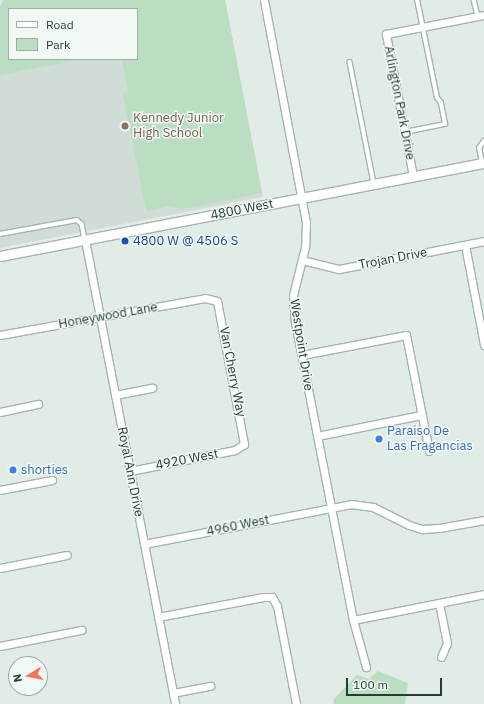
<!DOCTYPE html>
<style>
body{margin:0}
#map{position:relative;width:484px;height:704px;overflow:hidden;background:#e2ece7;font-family:"IBM Plex Sans",sans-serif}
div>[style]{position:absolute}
.built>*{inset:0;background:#d0dcd6}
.green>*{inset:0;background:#bbddc1}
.roads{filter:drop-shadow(1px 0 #a5b4ae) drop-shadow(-1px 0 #a5b4ae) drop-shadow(0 1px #a5b4ae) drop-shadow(0 -1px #a5b4ae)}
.service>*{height:3.5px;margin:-1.75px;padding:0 1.75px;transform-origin:1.75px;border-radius:1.75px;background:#fff}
.minor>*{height:7px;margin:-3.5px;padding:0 3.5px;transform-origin:3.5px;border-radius:3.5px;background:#fff}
.secondary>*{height:9px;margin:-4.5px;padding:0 4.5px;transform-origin:4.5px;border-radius:4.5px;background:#fff}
.dots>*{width:11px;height:11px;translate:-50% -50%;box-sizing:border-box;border:2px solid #f2f9f5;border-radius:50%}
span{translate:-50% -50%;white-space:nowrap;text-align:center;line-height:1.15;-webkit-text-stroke:3px #f2f9f5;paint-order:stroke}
.street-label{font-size:13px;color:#223d34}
.education-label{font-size:13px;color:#785e54}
.left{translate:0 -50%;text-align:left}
.transit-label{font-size:13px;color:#164399}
.shop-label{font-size:13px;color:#366cbe}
.legend{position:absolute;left:8px;top:8px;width:130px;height:52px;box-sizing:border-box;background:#f2f9f5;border:1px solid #9faea8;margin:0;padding:5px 7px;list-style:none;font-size:12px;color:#223d34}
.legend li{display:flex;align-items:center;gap:8px;height:20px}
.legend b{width:20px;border:1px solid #9faea8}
.north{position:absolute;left:8px;top:656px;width:40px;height:40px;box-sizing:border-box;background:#f2f9f5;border:1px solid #9faea8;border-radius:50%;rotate:259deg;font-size:11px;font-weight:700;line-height:16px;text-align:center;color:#223d34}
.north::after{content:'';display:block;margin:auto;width:14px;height:18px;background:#f1745b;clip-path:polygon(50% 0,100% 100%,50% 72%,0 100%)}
.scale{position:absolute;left:346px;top:678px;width:96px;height:18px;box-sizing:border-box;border:2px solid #223d34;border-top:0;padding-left:5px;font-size:12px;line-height:14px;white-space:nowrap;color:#223d34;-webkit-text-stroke:3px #f2f9f5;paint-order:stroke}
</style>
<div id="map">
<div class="built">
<div style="clip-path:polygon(evenodd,3px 0,225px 0,263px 197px,0 248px,0 7px,3px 0,9px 9px,137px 9px,137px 59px,9px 59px,9px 9px)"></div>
</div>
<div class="green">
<div style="clip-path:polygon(3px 0,225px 0,262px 193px,182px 209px,170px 206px,146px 211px,123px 94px,128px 91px,122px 59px,137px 59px,137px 9px,9px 9px,9px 59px,81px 59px,0 75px,0 7px)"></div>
<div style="clip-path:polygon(378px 671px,408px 683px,405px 704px,334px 704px,333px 700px,357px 675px,369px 679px)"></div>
</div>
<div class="roads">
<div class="service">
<div style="left:474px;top:0;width:16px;rotate:76deg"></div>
<div style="left:350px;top:62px;width:123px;rotate:78.8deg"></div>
<div style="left:405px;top:132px;width:41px;rotate:-11.3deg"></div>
<div style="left:445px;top:124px;width:21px;rotate:-101deg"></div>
<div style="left:441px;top:103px;width:6px;rotate:-129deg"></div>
<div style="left:437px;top:98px;width:100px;rotate:-101.5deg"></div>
<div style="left:482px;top:163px;width:15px;rotate:-101deg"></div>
<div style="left:479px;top:148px;width:9px;rotate:-54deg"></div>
<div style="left:0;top:234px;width:78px;rotate:-10.3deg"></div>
<div style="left:77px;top:220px;width:6px;rotate:39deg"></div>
<div style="left:82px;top:224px;width:15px;rotate:79deg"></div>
</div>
<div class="minor">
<div style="left:264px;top:0;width:226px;rotate:79.3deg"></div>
<div style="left:306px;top:222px;width:25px;rotate:92deg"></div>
<div style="left:305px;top:247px;width:49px;rotate:104deg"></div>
<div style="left:293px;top:295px;width:27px;rotate:86deg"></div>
<div style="left:295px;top:322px;width:304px;rotate:79deg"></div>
<div style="left:353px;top:620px;width:49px;rotate:74.5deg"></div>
<div style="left:413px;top:176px;width:145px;rotate:-100.8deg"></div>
<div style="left:386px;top:34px;width:100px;rotate:-11deg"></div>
<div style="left:85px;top:240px;width:473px;rotate:79deg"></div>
<div style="left:465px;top:245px;width:102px;rotate:79.2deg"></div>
<div style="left:302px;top:260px;width:38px;rotate:14deg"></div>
<div style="left:339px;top:269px;width:148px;rotate:-10.9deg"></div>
<div style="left:0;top:335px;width:208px;rotate:-10.2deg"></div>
<div style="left:205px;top:298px;width:12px;rotate:14deg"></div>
<div style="left:217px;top:301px;width:146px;rotate:79.3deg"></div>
<div style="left:244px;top:444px;width:11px;rotate:146deg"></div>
<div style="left:235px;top:450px;width:107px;rotate:168.7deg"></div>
<div style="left:302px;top:355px;width:106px;rotate:-10.9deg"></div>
<div style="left:406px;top:335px;width:118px;rotate:78.8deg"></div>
<div style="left:115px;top:395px;width:38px;rotate:-11deg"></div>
<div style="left:0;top:412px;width:39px;rotate:-12deg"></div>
<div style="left:317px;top:436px;width:106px;rotate:-11.4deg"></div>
<div style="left:0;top:490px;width:53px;rotate:-10.9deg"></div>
<div style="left:144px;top:544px;width:211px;rotate:-10.9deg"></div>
<div style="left:351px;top:504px;width:22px;rotate:8deg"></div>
<div style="left:373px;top:507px;width:40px;rotate:26.6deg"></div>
<div style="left:409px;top:525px;width:14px;rotate:17deg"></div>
<div style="left:422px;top:529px;width:17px;rotate:-3deg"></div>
<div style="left:439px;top:528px;width:46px;rotate:-10.1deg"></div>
<div style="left:0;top:568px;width:68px;rotate:-11deg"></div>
<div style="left:439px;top:603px;width:41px;rotate:78.7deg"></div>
<div style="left:447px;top:643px;width:15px;rotate:113deg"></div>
<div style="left:158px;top:617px;width:107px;rotate:-10.8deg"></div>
<div style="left:263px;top:597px;width:9px"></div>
<div style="left:272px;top:597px;width:10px;rotate:61deg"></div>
<div style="left:277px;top:606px;width:100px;rotate:79deg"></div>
<div style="left:353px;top:620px;width:134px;rotate:-11.2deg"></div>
<div style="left:0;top:646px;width:83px;rotate:-11.2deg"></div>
<div style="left:173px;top:693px;width:38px;rotate:-11deg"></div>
</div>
<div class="secondary">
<div style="left:0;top:256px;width:493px;rotate:-10.9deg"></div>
</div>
</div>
<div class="dots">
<div style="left:125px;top:126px;background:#8d6e63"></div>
<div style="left:125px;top:241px;background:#1a4fb4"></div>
<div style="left:379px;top:439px;background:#3f7fe0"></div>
<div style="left:13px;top:470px;background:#3f7fe0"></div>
</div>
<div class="street-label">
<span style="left:399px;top:103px;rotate:79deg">Arlington Park Drive</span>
<span style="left:242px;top:210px;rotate:-11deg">4800 West</span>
<span style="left:393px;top:259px;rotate:-11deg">Trojan Drive</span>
<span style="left:108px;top:316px;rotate:-10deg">Honeywood Lane</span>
<span style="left:301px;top:345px;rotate:81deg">Westpoint Drive</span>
<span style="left:232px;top:372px;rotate:79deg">Van Cherry Way</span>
<span style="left:187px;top:460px;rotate:-11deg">4920 West</span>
<span style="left:130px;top:472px;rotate:79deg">Royal Ann Drive</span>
<span style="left:238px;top:526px;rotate:-11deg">4960 West</span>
</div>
<div class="education-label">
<span class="left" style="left:133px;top:126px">Kennedy Junior<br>High School</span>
</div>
<div class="transit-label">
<span class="left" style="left:133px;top:241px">4800 W @ 4506 S</span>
</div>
<div class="shop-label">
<span class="left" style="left:387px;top:439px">Paraiso De<br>Las Fragancias</span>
<span class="left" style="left:21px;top:470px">shorties</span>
</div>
<ul class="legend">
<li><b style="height:5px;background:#fff"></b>Road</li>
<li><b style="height:11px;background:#bbddc1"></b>Park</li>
</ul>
<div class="north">N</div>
<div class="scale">100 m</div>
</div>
